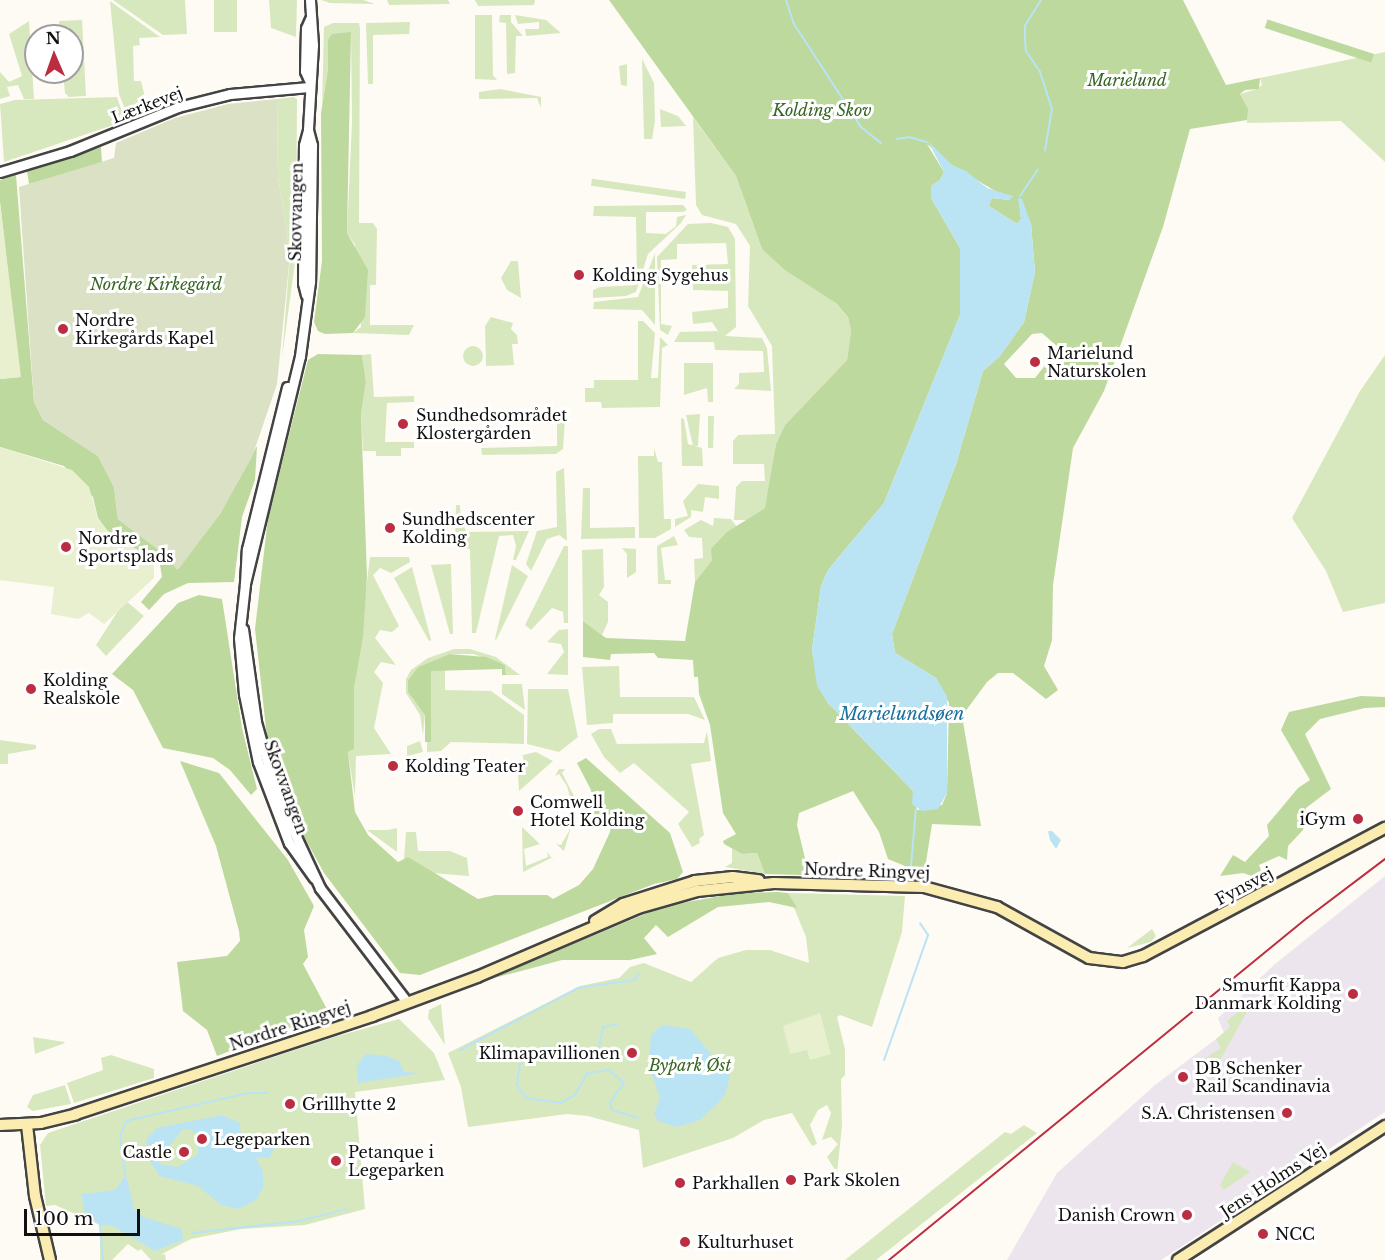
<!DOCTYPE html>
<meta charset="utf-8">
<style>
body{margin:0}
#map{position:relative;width:1385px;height:1260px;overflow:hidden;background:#fefbf4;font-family:"Libre Baskerville",serif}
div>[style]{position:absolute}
.industrial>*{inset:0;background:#ece5ee}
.green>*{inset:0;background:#d8e8be;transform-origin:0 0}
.round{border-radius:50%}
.forest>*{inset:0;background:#bdd99e;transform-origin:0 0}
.cemetery>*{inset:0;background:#dae1c4}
.pitch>*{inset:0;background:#e8f0cf}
.water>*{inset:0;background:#bae3f4}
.stream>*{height:2px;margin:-1px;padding:0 1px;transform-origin:1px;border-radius:1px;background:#bae3f4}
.roads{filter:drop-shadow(2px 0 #434343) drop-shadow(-2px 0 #434343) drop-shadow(0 2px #434343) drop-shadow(0 -2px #434343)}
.tertiary>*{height:9px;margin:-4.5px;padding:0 4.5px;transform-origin:4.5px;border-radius:4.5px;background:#fff}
.secondary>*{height:10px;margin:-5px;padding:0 5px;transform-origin:5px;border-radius:5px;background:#fbedb2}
.rail>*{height:2px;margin:-1px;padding:0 1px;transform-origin:1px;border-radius:1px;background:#bb2d40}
.dots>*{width:16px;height:16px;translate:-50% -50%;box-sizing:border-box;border:3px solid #fff;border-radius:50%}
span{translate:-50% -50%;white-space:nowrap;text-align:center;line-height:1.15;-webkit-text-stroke:6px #fff;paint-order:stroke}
.park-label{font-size:16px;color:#366622;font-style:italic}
.street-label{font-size:16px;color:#101010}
.poi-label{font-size:16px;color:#101010}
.left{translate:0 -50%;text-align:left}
.right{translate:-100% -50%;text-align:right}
.water-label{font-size:18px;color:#1d719e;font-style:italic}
.north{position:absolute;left:24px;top:24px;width:60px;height:60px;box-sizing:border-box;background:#fff;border:2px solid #9f9f9f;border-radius:50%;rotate:358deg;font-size:16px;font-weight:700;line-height:24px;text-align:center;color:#101010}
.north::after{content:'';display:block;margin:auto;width:21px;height:27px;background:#bb2d40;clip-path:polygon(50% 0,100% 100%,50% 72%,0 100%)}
.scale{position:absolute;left:24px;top:1209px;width:116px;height:27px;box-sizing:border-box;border:3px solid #101010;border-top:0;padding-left:8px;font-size:18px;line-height:21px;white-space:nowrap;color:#101010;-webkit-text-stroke:4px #fff;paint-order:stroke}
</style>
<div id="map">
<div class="industrial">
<div style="clip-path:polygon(1385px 876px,1385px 1112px,1161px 1260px,1007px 1260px,1057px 1173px,1155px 1085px,1224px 1033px,1218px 1018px,1275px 964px)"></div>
</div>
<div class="green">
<div style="clip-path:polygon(113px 0,185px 0,187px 34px,163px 35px)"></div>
<div style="left:214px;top:0;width:23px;height:32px"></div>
<div style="clip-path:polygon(269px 0,297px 0,296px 37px,271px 28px)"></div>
<div style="clip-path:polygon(321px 0,363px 0,375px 4px,330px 3px)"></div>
<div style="clip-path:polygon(387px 0,448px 0,450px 4px,389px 5px)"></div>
<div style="clip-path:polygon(475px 0,535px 0,534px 5px,478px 6px)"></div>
<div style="clip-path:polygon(110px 1px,160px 37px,139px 38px,140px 45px,133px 46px,134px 81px,141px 81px,148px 110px,129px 119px,119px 94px)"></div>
<div style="clip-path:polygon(475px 15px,492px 15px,493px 75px,497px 80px,475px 79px)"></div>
<div style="clip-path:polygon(500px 15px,511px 15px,511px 22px,523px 36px,516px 36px,515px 73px,507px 74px,506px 23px,499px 22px)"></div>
<div style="clip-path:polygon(515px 15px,546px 20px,561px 33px,526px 36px,525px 29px,539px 29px,539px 22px,518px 24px)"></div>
<div style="clip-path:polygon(82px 20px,86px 96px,69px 97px,65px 93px,63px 72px,72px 72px,72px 36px,60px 36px,59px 21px)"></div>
<div style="clip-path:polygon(29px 21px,34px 99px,24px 99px,18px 85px,7px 87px,10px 96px,0 99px,0 72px,9px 82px,22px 76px,9px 34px)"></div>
<div style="clip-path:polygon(410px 22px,409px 37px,409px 34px,373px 35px,373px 84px,368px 84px,366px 23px)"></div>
<div style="clip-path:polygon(333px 23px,359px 23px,360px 28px,359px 223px,373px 223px,377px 229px,376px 285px,370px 285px,370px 325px,414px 325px,409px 335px,353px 333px,361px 327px,355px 245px,347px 233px,352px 121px,351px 32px,328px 40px,328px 69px,322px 106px,324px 27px)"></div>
<div style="clip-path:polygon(1385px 52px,1385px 162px,1341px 121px,1247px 123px,1247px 108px,1240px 94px,1257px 89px,1262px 85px,1260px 78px)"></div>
<div style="clip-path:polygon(642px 59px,654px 83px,655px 121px,652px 139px,644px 139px)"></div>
<div style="clip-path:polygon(627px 64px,627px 86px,621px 85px,619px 66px)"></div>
<div style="clip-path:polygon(500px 89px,541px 97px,541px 108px,537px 98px,479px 99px,479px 92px)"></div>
<div style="clip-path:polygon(117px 97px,125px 121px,4px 162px,0 104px,15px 100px)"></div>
<div style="clip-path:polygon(293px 97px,297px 99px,296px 255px,282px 358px,290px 255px,278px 177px,277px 99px)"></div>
<div style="clip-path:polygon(660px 109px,678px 116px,686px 126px,661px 127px)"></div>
<div style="clip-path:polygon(693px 117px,736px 176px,762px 249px,836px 303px,848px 317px,851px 331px,847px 360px,785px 425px,776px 444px,770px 495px,765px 508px,751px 520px,734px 520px,736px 487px,742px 481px,765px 481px,764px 464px,733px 464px,733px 441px,738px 435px,775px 434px,772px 346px,748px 306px,750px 246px,736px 224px,702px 215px,696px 205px)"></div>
<div style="left:686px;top:192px;width:7px;height:95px;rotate:98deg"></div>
<div style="clip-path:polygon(683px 205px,687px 210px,683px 212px,646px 212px,646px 233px,666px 234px,676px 226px,677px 217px,686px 215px,681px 223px,648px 254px,636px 292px,626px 296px,593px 298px,593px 290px,600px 287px,637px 285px,636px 217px,593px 216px,594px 206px)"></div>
<div style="clip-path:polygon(711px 223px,728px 227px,735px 239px,736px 327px,725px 336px,762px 338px,767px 348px,771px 391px,734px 389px,739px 384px,739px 373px,764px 372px,763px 351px,715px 350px,714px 342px,674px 342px,680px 332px,718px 331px,712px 322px,693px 324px,692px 312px,728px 308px,728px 291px,693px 290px,692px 265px,728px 264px,726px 243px,677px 244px,677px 259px,661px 260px,661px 324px,672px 326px,668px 335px,660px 330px,657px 257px,688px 224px)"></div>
<div style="clip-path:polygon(655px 253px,655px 325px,642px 310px,593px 309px,594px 302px,638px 297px)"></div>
<div style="clip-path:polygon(511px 261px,518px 261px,521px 298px,507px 290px,501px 278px)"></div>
<div style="clip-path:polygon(491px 317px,513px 323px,511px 329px,517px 335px,518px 344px,512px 344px,514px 365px,486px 366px,485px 326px)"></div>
<div style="clip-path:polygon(638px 321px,643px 321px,655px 333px,651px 378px,658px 378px,660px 337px,668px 345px,662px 348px,660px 407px,602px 408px,601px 402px,585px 402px,585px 388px,594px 388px,594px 380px,638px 380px)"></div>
<div class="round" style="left:463px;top:346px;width:20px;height:20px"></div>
<div style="clip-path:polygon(371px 354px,374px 397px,414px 396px,414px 402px,387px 403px,385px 442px,414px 442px,414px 448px,401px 448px,401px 456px,376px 456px,376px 451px,363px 451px,361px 414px,366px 382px,362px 355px)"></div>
<div style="clip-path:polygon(1385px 355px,1385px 603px,1343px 612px,1326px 571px,1292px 518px,1360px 391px)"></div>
<div style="clip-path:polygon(684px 363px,713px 363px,713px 402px,708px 402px,707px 388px,684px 395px)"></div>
<div style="clip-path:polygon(700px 414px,698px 446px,693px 446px,686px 415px)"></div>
<div style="clip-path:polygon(557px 415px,565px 415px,565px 419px,563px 449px,556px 454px,482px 455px,481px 448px,557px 446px)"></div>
<div style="clip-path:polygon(708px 416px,714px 416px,713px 448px,708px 448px)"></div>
<div style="clip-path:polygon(681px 418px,684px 419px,688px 444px,702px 448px,703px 466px,682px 466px)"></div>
<div style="clip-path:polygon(654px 448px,658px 462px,662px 462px,664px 519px,671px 519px,671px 529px,655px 538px,639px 538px,638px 456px,654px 456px)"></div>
<div style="clip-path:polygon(564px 468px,567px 541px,559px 535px,547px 539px,531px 571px,526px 564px,537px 531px,557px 527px,556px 472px)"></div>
<div style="clip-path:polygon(698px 484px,719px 486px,719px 499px,705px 497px,703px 512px,691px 510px,691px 517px,675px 527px,675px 519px,688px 516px,683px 501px)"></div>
<div style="clip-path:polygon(583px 488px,590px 488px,590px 528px,635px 527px,635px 538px,581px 539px)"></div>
<div style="clip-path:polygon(456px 505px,460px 505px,461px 522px,467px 532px,529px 531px,516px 560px,513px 560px,516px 546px,513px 535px,499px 536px,476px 633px,472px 633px,470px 549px,455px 547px)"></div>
<div style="clip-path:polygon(714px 518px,731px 519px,737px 527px,712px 549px,712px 560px,695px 582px,694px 559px,703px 558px,702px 538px,689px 537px,684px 530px,701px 520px,713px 526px)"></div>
<div style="clip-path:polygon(674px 536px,678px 545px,661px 548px,665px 580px,671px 580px,671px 584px,658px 584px,657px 546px)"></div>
<div style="clip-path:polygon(564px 546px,568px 546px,568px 623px,564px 623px,563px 612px,552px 608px,531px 630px,525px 625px)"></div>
<div style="clip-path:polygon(622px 548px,636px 549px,636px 572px,627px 578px,627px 554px)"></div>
<div style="clip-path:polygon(603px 549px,604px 587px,599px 595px,608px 602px,608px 622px,602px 635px,583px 621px,582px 550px)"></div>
<div style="clip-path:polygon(370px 557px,409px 557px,410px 562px,391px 573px,380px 568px,373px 575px,399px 626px,392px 632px,380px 630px,375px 638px,396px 665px,381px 662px,374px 672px,383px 683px,374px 728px,391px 754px,356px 756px,355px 797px,348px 752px,354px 749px,354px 688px)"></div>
<div style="clip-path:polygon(451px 564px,453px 634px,450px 634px,431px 565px)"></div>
<div style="clip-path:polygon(512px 565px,528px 576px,496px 640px,495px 639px)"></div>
<div style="clip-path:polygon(412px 567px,431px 640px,429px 641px,394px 578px)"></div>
<div style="clip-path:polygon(125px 600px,144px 616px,106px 656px,96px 645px)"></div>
<div style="clip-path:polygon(568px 629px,568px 675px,547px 674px,564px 652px,561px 644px,547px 642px,559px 630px)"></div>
<div style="clip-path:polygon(454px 649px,470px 649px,496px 657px,520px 675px,506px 675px,505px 665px,473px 654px,449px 654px,418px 667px,408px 680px,412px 698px,425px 714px,423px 735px,420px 715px,406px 693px,406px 679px,411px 670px,428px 658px)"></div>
<div style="clip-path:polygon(619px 666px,620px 697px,694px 697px,705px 720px,688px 714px,613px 714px,613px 723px,587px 725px,582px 667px)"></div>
<div style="clip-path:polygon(431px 670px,445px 670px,445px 690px,491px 691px,524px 715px,524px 744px,451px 742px,441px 751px,427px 752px,427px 742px,431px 742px)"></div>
<div style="clip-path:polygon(502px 684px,522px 684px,525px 710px,502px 694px)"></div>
<div style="clip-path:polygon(528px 689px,568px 689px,578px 737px,559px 752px,527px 744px)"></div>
<div style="clip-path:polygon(599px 729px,611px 729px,617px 744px,704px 743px,707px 731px,711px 761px,691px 764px,704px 835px,699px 839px,700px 843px,692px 847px,678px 824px,689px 812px,634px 763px,620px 773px,604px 757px,591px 734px)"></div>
<div style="clip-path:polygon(0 740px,36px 745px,36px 749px,8px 754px,8px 764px,0 764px)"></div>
<div style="clip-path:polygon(420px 741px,423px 752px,407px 756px,407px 746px)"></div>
<div style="clip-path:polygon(536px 752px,553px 761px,519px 791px,518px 775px,524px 774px,523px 755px)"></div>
<div style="clip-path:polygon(559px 769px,565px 769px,562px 773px,574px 796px,576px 810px,564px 851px,556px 844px,561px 845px,569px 831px,573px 808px,567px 786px,559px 774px,555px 776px)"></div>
<div style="clip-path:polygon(522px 827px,540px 844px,524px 849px,526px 866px,548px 857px,547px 852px,554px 861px,551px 858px,523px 872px)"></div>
<div style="clip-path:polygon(397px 828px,397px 852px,367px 830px,388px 830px)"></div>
<div style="clip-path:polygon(406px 832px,416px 832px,418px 851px,450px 851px,467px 858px,469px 876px,432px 873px,404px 859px)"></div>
<div style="clip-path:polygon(732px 848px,742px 854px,757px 853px,765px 874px,725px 867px,732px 863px)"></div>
<div style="clip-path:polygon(788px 893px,905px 896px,902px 932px,872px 1027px,840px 1015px,837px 1017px,845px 1049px,845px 1075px,841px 1079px,842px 1126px,837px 1173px,827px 1157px,838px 1144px,831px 1137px,822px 1140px,831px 1113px,827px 1105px,818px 1110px,810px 1125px,817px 1144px,812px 1146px,792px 1113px,764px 1120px,733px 1138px,643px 1168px,639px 1130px,588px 1116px,567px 1114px,468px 1127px,461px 1087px,448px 1053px,580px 986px,619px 978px,630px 967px,644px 963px,691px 982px,718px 958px,746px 950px,770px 950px,809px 963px,806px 937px)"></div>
<div style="clip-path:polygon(1152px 929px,1156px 936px,1151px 942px,1127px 948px)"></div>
<div style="clip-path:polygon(1254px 999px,1223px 1055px,1210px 1078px,1199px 1062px,1221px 1048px,1216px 1039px,1230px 1027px,1227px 1021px)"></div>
<div style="clip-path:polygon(441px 1004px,445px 1045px,428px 1018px,429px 1010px)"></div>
<div style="clip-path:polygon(399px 1019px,434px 1053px,445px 1080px,355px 1092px,365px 1209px,305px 1225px,241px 1229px,191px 1239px,160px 1255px,165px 1254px,166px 1260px,151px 1260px,141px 1249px,138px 1251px,128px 1244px,112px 1260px,100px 1260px,100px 1225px,55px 1205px,46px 1206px,40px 1145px,48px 1133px,334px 1037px)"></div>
<div style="clip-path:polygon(33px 1037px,64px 1042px,65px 1043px,35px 1054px)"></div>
<div style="clip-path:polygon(111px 1055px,154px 1069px,154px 1078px,74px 1103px,67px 1083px,103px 1070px,101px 1058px)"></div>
<div style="clip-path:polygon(65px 1085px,71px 1104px,33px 1111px,27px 1107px,33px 1095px)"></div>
<div style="clip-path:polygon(1024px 1125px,1037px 1133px,876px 1260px,845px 1260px,1005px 1132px,1011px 1134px)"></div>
<div style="clip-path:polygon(1233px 1162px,1250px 1172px,1224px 1190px,1220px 1185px)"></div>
</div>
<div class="forest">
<div style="clip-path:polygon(evenodd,609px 0,1183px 0,1226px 85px,1260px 78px,1259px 89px,1245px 90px,1240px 94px,1248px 109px,1247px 120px,1190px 129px,1163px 227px,1104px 391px,1073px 448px,1053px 585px,1052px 640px,1044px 666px,1058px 690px,1046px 699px,1013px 673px,998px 673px,987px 682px,962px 716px,981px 826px,932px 824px,924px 875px,906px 873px,905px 866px,888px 859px,879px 832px,853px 791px,799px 813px,797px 825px,808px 871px,802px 875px,765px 874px,757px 853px,742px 854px,724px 844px,723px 841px,736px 834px,723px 813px,710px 725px,699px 694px,698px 677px,694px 677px,693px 660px,658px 658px,654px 653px,611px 654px,610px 660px,583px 657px,583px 621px,606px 638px,685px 641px,695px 582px,712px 560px,711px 549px,727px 532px,765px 508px,776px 444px,785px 425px,847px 360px,851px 331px,848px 317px,836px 303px,785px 270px,762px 249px,736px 176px,609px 0,927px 144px,952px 165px,1010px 200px,991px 198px,989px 206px,1017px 224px,1021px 219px,1019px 198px,1031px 224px,1035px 272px,1024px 322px,999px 357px,983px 371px,956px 464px,892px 634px,895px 653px,936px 678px,949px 703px,947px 793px,942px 805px,917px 810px,913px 791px,828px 703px,818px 686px,812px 650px,821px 586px,828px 570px,884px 503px,960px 315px,960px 248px,931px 198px,931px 186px,940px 180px,944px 172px,927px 144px,609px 0,1042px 333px,1059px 348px,1035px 378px,1016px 378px,1004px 364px,1032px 334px,1042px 333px)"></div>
<div style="clip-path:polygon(351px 32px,347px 233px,368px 270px,365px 317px,353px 333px,325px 334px,318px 331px,314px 322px,322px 261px,321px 113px,328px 69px,328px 40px,332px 34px)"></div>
<div style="left:1374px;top:54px;width:9px;height:112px;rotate:108deg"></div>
<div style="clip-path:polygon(101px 147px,102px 163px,29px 184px,27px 171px)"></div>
<div style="clip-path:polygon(16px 175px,34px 402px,43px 420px,98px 456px,114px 487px,118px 519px,159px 550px,154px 560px,109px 533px,98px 518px,93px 497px,64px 466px,0 447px,0 379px,20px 377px,0 202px,0 180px)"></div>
<div style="clip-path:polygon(318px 354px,362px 355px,366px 382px,361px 414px,367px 576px,363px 637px,354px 688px,354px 749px,348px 752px,355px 812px,368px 835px,398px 862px,408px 857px,478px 899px,495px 895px,547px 895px,553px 899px,579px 885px,593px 869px,610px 832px,612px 821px,593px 819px,591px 790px,577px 763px,586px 758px,670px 833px,683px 872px,677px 879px,654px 884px,420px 975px,400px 973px,324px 873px,295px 820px,267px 737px,255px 629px,268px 518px,308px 360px)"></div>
<div style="clip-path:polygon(257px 446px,255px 480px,242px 517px,234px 582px,188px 583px,164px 594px,149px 610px,141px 602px,162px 577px,159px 559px,163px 553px,177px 569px,220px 514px)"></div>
<div style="clip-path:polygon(199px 595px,222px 599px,242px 728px,257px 789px,251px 795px,230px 770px,213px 758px,163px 748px,133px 690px,112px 674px,178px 603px)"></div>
<div style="clip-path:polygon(449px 654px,486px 657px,505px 665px,506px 675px,502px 675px,502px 669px,431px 671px,431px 742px,425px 742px,425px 715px,408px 692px,408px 680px,418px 667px)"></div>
<div style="clip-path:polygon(1361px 696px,1385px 697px,1385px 707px,1365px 708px,1320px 719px,1305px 734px,1331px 789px,1306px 808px,1303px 830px,1288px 846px,1287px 860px,1279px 856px,1259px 865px,1262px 873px,1255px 877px,1243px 873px,1220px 876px,1233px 855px,1245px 862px,1269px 836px,1267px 825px,1298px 788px,1310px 780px,1281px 730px,1289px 712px)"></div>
<div style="clip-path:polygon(180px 761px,219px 773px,288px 860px,314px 906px,304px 930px,308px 957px,303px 964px,329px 1013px,217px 1056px,207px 1030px,183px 1011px,177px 962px,227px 956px,240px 941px,239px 931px,216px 846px)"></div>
<div style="clip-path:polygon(777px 892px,788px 893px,797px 908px,769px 902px,718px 907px,668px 937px,656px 925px,644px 938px,657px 954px,630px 960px,562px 960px,487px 980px,664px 906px,738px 893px)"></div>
</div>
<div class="cemetery">
<div style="clip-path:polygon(277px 99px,278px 177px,290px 255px,277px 384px,252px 457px,220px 514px,178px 570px,159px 550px,118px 519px,114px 487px,98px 456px,43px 420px,34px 402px,19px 187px,114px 158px,116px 143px,175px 118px,228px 104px)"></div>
</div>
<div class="pitch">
<div style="clip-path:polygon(0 202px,21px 377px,0 379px)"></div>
<div style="clip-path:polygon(0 447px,72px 470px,89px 487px,98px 518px,109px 533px,154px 560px,154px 578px,104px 624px,89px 613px,78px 619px,51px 614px,54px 587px,0 580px)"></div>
<div style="clip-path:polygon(820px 1013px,831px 1054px,810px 1060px,807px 1050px,790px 1054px,783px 1026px)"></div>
</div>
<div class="water">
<div style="clip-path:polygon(928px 141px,952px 165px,966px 171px,987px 188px,1013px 196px,1010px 200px,992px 198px,989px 206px,1017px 224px,1021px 219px,1018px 198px,1022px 199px,1031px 224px,1035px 272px,1024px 322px,999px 357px,983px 371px,956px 464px,892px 634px,895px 653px,936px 678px,947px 696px,947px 793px,938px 809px,922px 811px,912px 804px,913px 791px,828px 703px,817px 686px,812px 650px,821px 586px,828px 570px,884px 503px,960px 315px,960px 248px,931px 198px,931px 186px,940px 180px,944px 172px)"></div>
<div style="clip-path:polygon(1052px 831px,1061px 840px,1056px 849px,1050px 840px,1048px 831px)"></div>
<div style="clip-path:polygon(663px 1025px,690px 1029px,730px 1076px,725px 1095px,716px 1105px,700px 1120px,677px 1127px,658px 1121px,654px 1114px,660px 1098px,649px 1065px,651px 1034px)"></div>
<div style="clip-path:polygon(366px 1054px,387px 1056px,399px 1061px,404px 1072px,421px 1073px,358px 1083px,357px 1065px)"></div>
<div style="clip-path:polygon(evenodd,222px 1115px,240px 1123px,239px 1130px,256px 1143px,253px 1148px,264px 1140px,275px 1147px,270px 1158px,256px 1157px,263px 1172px,263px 1188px,256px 1200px,239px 1209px,221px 1205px,198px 1186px,160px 1176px,145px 1154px,147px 1138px,157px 1128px,222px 1115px,183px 1129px,192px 1130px,198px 1137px,198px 1154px,178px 1167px,160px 1164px,157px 1154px,167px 1149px,183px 1129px)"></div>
<div style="clip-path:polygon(126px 1175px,134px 1209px,143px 1217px,182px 1229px,183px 1240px,155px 1251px,111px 1225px,100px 1226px,83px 1209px,82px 1194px,115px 1190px)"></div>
</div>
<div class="stream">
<div style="left:786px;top:0;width:25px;rotate:72deg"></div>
<div style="left:794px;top:24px;width:123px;rotate:57deg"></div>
<div style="left:861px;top:127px;width:26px;rotate:39deg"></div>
<div style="left:1041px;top:0;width:31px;rotate:122deg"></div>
<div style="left:1025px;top:26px;width:12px;rotate:90deg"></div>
<div style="left:1025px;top:38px;width:13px;rotate:86deg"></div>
<div style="left:1026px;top:51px;width:25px;rotate:56deg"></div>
<div style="left:1040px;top:72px;width:39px;rotate:72deg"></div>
<div style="left:1052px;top:109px;width:42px;rotate:99.7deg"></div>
<div style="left:897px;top:139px;width:12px;rotate:-9deg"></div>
<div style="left:909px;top:137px;width:19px;rotate:16deg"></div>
<div style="left:1020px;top:196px;width:32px;rotate:-56deg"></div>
<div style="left:910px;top:877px;width:68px;rotate:-85deg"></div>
<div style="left:618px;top:1024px;width:15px;rotate:169deg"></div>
<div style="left:603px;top:1027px;width:21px;rotate:101deg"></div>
<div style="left:599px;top:1048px;width:10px;rotate:135deg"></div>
<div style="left:592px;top:1055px;width:13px;rotate:171deg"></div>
<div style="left:579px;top:1057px;width:35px;rotate:-164deg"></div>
<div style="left:545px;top:1047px;width:16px;rotate:158deg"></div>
<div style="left:530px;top:1053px;width:16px;rotate:130deg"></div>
<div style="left:520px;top:1065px;width:20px;rotate:99deg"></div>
<div style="left:517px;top:1085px;width:16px;rotate:55deg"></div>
<div style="left:526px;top:1098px;width:34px;rotate:8deg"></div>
<div style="left:560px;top:1103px;width:17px;rotate:-28deg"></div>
<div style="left:575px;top:1095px;width:25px;rotate:-61deg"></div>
<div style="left:587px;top:1073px;width:22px;rotate:-8deg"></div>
<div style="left:609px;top:1070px;width:20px;rotate:41deg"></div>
<div style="left:624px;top:1083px;width:24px;rotate:126deg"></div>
<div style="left:610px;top:1102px;width:8px;rotate:76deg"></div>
<div style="left:612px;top:1110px;width:27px;rotate:17deg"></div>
<div style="left:460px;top:1050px;width:133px;rotate:-27.7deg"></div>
<div style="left:578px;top:988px;width:57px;rotate:-8.1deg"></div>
<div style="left:634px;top:980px;width:8px;rotate:-50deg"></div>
<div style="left:884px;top:1060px;width:133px;rotate:-70.6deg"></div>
<div style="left:928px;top:935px;width:14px;rotate:-124deg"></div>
<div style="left:125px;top:1175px;width:39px;rotate:-97deg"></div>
<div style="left:120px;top:1136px;width:16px;rotate:-68deg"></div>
<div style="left:126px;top:1121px;width:125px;rotate:-12.9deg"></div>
<div style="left:248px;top:1093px;width:19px"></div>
<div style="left:100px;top:1226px;width:34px;rotate:85deg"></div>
<div style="left:192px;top:1233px;width:108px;rotate:-6.4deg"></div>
<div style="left:299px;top:1221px;width:49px;rotate:-14deg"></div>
</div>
<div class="roads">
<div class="tertiary">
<div style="left:310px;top:0;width:45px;rotate:86.2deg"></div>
<div style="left:313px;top:45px;width:85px;rotate:93.4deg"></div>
<div style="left:308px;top:130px;width:16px;rotate:75deg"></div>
<div style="left:312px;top:145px;width:137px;rotate:90.8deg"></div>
<div style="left:310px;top:282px;width:75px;rotate:97.7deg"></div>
<div style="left:300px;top:356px;width:235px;rotate:103.6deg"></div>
<div style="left:245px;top:584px;width:54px;rotate:96.3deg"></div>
<div style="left:239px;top:638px;width:56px;rotate:84.9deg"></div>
<div style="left:244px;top:694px;width:69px;rotate:78.4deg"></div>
<div style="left:258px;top:762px;width:87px;rotate:69.1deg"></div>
<div style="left:289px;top:843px;width:43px;rotate:54.5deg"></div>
<div style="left:309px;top:80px;width:10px;rotate:-114deg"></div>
<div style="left:305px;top:71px;width:43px;rotate:-88.7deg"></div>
<div style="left:306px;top:28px;width:10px;rotate:-66deg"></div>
<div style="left:0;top:172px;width:73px;rotate:-16.7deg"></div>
<div style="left:70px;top:151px;width:117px;rotate:-22.2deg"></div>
<div style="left:178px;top:107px;width:54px;rotate:-14deg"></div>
<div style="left:230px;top:94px;width:79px;rotate:-5.1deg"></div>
<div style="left:306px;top:295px;width:12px;rotate:-104deg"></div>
<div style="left:303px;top:283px;width:138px;rotate:-89.6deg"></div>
<div style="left:304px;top:145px;width:16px;rotate:-75deg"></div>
<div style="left:245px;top:584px;width:35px;rotate:-87deg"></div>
<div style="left:247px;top:549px;width:167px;rotate:-76.1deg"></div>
<div style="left:243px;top:629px;width:94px;rotate:82deg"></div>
<div style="left:256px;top:722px;width:77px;rotate:74.2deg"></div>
<div style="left:277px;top:796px;width:102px;rotate:64.9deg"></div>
<div style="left:320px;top:888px;width:143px;rotate:52.7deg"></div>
</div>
<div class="secondary">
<div style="left:595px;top:921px;width:33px;rotate:-31deg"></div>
<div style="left:623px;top:904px;width:76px;rotate:-17.7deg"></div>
<div style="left:695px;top:881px;width:38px;rotate:-6deg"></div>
<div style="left:733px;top:877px;width:26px;rotate:7deg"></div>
<div style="left:0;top:1125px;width:41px;rotate:-2.8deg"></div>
<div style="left:41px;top:1123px;width:36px;rotate:-14deg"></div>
<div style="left:76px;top:1114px;width:312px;rotate:-18.3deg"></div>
<div style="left:372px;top:1016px;width:112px;rotate:-20.4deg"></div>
<div style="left:477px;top:977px;width:175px;rotate:-23.2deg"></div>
<div style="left:638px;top:908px;width:61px;rotate:-16.1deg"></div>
<div style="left:697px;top:891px;width:77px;rotate:-5.9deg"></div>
<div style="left:774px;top:883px;width:150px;rotate:1.5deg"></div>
<div style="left:924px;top:887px;width:76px;rotate:15.3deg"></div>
<div style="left:997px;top:907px;width:105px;rotate:29deg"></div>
<div style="left:1089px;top:958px;width:34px;rotate:7deg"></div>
<div style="left:1123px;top:962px;width:21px;rotate:-17deg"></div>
<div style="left:1143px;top:956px;width:274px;rotate:-27.9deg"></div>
<div style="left:27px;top:1125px;width:71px;rotate:83.6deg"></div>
<div style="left:35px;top:1196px;width:66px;rotate:76.8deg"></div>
<div style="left:1178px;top:1260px;width:247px;rotate:-32.9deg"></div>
</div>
</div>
<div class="rail">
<div style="left:889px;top:1260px;width:540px;rotate:-39.29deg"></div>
<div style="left:1307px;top:918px;width:98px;rotate:-37.1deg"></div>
</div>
<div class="dots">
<div style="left:579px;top:275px;background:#bb2d40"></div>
<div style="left:63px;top:329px;background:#bb2d40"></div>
<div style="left:1035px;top:362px;background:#bb2d40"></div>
<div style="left:403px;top:424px;background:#bb2d40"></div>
<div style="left:390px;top:528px;background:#bb2d40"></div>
<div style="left:66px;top:547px;background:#bb2d40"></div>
<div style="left:31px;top:689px;background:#bb2d40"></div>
<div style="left:393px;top:766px;background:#bb2d40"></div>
<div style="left:518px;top:811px;background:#bb2d40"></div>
<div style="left:1358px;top:819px;background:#bb2d40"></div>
<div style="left:1353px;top:994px;background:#bb2d40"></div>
<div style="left:632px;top:1053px;background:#bb2d40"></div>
<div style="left:1183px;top:1077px;background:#bb2d40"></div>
<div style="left:290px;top:1104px;background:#bb2d40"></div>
<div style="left:1287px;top:1113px;background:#bb2d40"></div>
<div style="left:202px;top:1139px;background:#bb2d40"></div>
<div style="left:184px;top:1152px;background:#bb2d40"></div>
<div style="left:336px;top:1161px;background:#bb2d40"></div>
<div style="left:791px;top:1180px;background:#bb2d40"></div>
<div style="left:680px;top:1183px;background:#bb2d40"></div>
<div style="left:1187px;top:1215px;background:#bb2d40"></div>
<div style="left:1263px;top:1234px;background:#bb2d40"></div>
<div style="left:685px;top:1242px;background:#bb2d40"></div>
</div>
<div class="park-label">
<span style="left:1127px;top:80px">Marielund</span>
<span style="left:822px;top:110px">Kolding Skov</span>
<span style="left:156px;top:284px">Nordre Kirkegård</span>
<span style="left:690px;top:1065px">Bypark Øst</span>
</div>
<div class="street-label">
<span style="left:147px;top:105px;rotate:-21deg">Lærkevej</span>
<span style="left:296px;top:212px;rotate:-89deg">Skovvangen</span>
<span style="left:286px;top:787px;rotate:70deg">Skovvangen</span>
<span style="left:867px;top:871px;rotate:2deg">Nordre Ringvej</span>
<span style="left:1244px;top:886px;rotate:-28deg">Fynsvej</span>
<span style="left:290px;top:1026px;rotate:-18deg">Nordre Ringvej</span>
<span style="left:1273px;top:1180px;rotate:-33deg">Jens Holms Vej</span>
</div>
<div class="poi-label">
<span class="left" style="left:592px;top:275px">Kolding Sygehus</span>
<span class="left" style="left:75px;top:329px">Nordre<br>Kirkegårds Kapel</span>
<span class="left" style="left:1047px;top:362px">Marielund<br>Naturskolen</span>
<span class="left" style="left:416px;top:424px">Sundhedsområdet<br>Klostergården</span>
<span class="left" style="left:402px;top:528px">Sundhedscenter<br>Kolding</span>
<span class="left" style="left:78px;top:547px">Nordre<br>Sportsplads</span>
<span class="left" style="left:43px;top:689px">Kolding<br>Realskole</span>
<span class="left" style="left:405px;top:766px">Kolding Teater</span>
<span class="left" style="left:530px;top:811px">Comwell<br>Hotel Kolding</span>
<span class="right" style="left:1346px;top:819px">iGym</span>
<span class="right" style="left:1341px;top:994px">Smurfit Kappa<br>Danmark Kolding</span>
<span class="right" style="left:620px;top:1053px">Klimapavillionen</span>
<span class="left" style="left:1195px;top:1077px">DB Schenker<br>Rail Scandinavia</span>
<span class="left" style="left:302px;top:1104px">Grillhytte 2</span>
<span class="right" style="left:1275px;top:1113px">S.A. Christensen</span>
<span class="left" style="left:214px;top:1139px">Legeparken</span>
<span class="right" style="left:172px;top:1152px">Castle</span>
<span class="left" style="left:348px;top:1161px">Petanque i<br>Legeparken</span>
<span class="left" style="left:803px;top:1180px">Park Skolen</span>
<span class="left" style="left:692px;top:1183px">Parkhallen</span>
<span class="right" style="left:1175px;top:1215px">Danish Crown</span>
<span class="left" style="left:1275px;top:1234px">NCC</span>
<span class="left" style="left:697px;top:1242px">Kulturhuset</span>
</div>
<div class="water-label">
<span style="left:902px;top:714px">Marielundsøen</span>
</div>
<div class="north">N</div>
<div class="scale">100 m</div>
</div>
